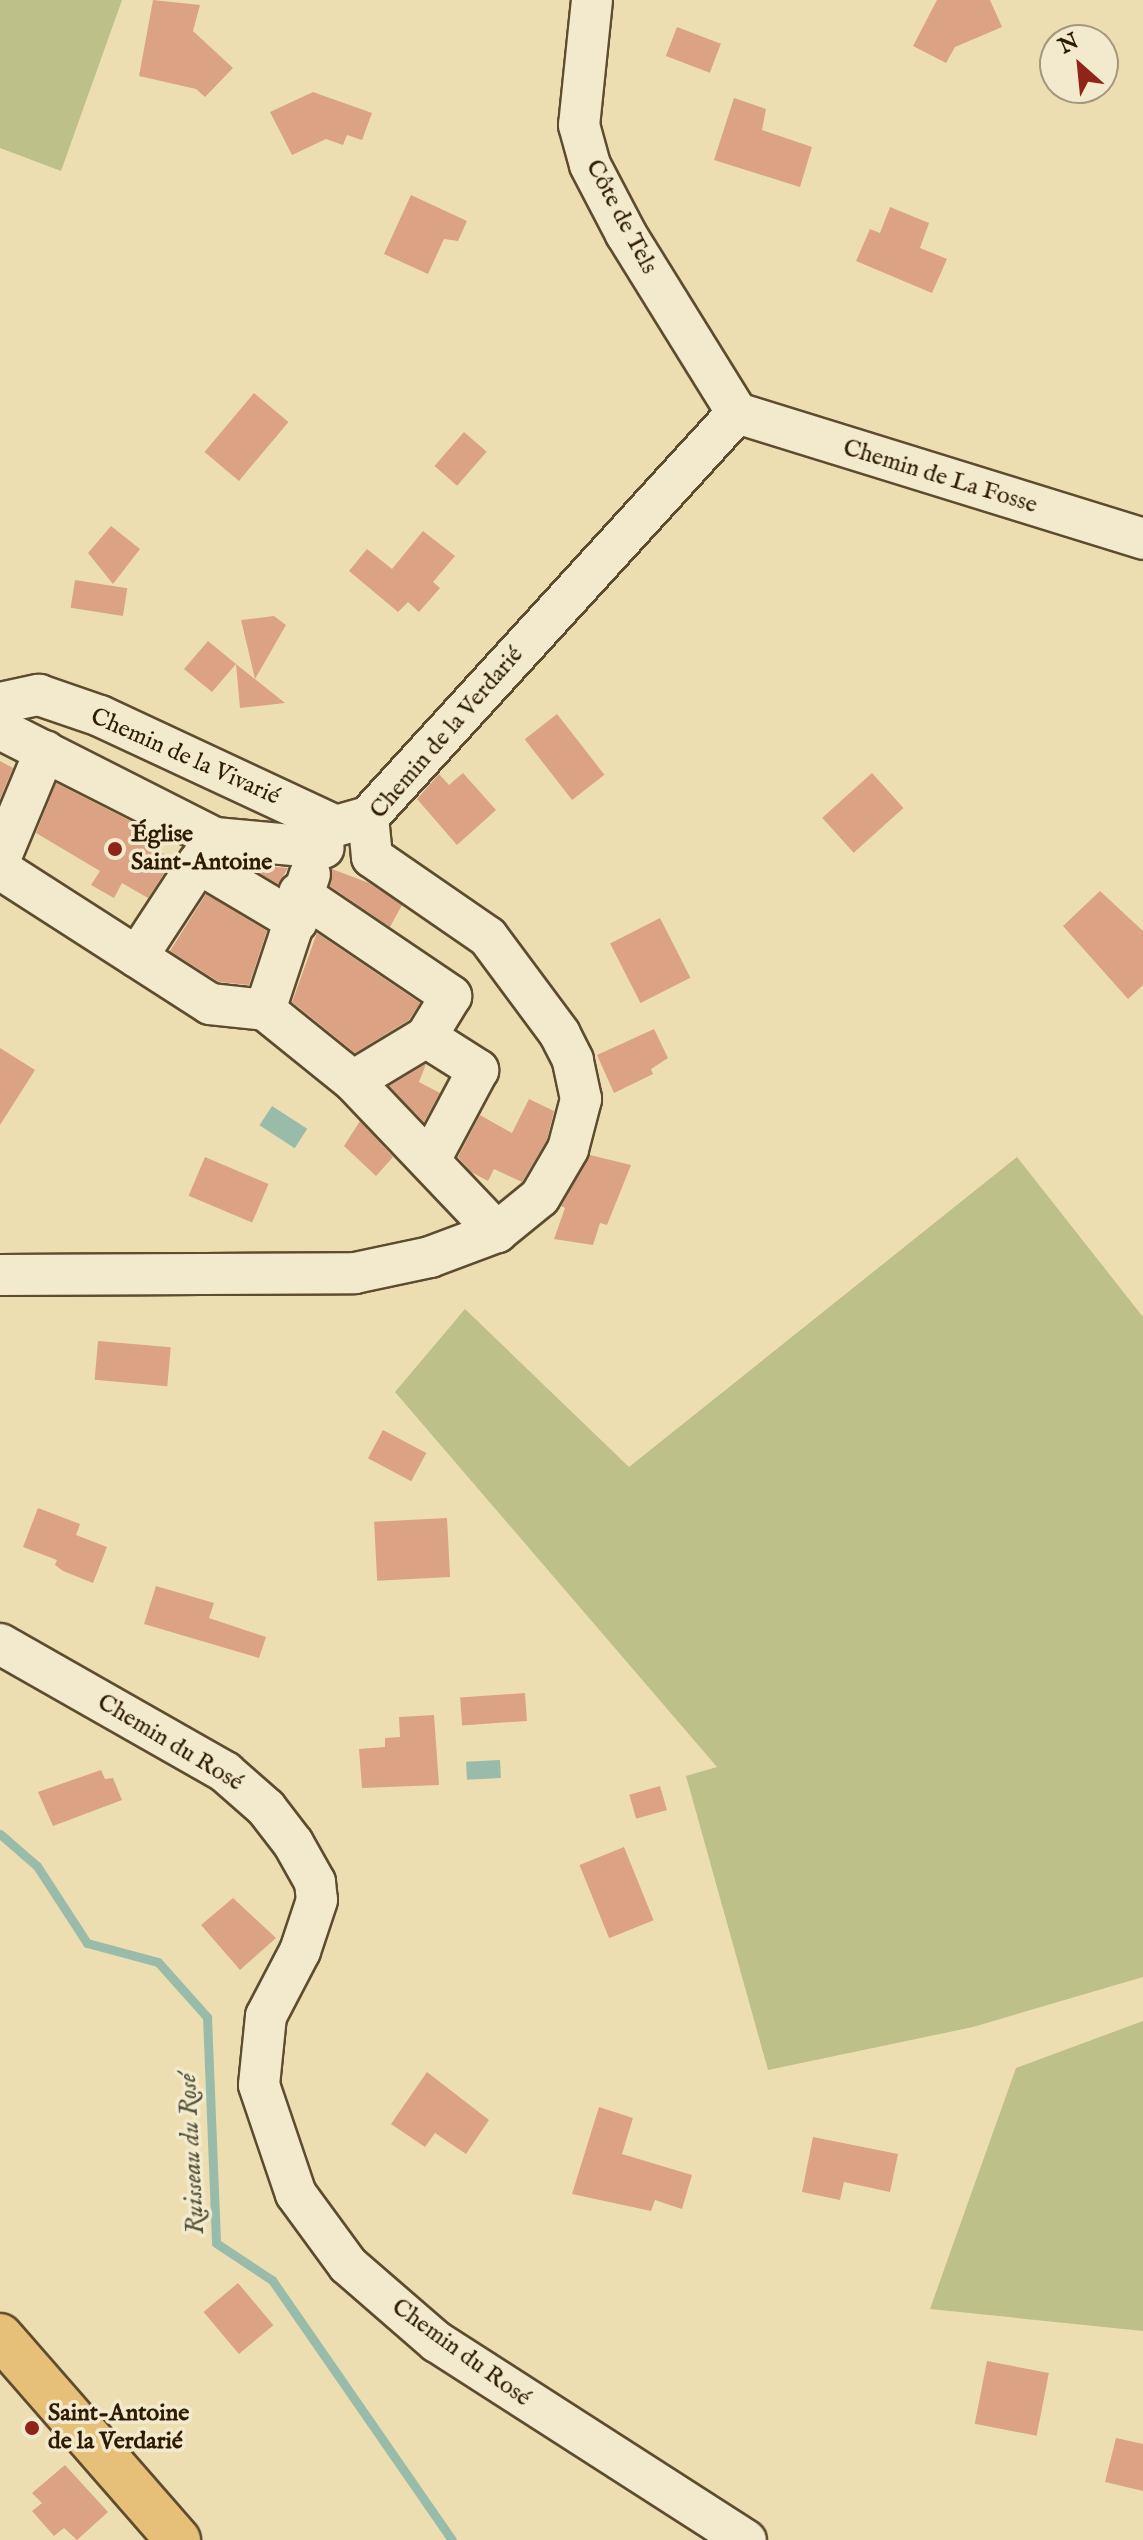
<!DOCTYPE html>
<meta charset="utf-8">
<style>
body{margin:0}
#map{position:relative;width:1143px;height:2540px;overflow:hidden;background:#eddeb2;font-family:"IM FELL English",serif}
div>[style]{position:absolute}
.green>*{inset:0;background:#bdc088}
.water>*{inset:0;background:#99bcaa;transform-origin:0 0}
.stream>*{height:9px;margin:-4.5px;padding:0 4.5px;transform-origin:4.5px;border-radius:4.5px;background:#99bcaa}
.building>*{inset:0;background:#dba384;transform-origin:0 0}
.roads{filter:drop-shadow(2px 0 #5e4c2f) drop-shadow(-2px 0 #5e4c2f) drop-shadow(0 2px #5e4c2f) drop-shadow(0 -2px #5e4c2f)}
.minor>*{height:40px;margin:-20px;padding:0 20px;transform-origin:20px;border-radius:20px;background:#f3eacd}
.major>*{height:44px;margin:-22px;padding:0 22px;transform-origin:22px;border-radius:22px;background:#e6bf79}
.dots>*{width:22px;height:22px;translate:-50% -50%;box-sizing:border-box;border:4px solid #f3eacd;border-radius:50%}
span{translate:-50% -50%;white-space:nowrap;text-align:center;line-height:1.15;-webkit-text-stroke:7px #f3eacd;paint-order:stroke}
.street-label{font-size:24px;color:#2e1b03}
.poi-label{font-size:24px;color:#2e1b03;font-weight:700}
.left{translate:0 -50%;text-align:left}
.water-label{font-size:26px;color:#53533d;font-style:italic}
.north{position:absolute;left:1039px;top:24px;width:80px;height:80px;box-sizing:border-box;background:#f3eacd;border:2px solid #a4977c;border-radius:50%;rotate:333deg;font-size:22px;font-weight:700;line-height:32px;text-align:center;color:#2e1b03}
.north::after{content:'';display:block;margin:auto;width:28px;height:36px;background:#8f2418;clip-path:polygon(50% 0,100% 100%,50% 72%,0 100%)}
</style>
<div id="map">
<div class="green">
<div style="clip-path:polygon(0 0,122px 0,61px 171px,0 148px)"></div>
<div style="clip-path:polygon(1017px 1157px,1143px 1317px,1143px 1977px,973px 2027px,768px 2070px,686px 1776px,717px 1767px,395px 1392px,465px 1309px,629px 1467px)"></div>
<div style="clip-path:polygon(1143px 2021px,1143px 2331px,930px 2309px,1016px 2068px)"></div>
</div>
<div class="water">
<div style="left:272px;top:1106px;width:42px;height:23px;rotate:33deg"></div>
<div style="left:500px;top:1760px;width:18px;height:34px;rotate:87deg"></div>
</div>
<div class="stream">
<div style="left:0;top:1834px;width:49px;rotate:40.9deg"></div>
<div style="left:37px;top:1866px;width:92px;rotate:57deg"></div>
<div style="left:87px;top:1943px;width:73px;rotate:15deg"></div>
<div style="left:158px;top:1962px;width:74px;rotate:48.3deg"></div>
<div style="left:207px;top:2017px;width:226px;rotate:87.7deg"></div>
<div style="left:216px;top:2243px;width:67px;rotate:33.5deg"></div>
<div style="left:272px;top:2280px;width:316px;rotate:55.3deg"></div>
</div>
<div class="building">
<div style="clip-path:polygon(153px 0,200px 5px,193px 31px,233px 68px,205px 97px,196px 89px,139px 76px)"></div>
<div style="clip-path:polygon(937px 0,990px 0,1002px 27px,955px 47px,946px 63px,913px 46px)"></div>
<div style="left:677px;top:27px;width:47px;height:31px;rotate:21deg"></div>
<div style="clip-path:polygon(313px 92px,372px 113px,362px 140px,347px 135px,343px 145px,326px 139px,292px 155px,270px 112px)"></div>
<div style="clip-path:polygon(734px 98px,766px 109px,762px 130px,812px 147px,800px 187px,714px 160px)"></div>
<div style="clip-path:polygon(411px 195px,467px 221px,458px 241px,444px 239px,428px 274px,384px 254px)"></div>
<div style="clip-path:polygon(890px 207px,929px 223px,920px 248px,947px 259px,932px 293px,856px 261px,870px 229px,880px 233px)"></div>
<div style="left:254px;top:393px;width:45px;height:77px;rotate:40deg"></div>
<div style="left:464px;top:432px;width:30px;height:45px;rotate:41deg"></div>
<div style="clip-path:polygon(111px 526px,140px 549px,113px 584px,88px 553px)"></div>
<div style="clip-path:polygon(423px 531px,455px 556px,433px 582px,440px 588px,419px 612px,408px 602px,398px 612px,349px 571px,367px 549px,392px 569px)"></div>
<div style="left:75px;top:580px;width:53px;height:28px;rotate:9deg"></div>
<div style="clip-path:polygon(274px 616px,286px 625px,255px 679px,241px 620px)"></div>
<div style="clip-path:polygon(208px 641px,236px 664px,285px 703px,240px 708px,236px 664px,212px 692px,184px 669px)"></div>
<div style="left:557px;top:714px;width:77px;height:41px;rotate:52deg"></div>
<div style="clip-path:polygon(0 761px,13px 768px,0 799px)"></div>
<div style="clip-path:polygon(463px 773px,496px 810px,457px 845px,417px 799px,439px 774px,449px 785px)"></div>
<div style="left:872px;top:773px;width:47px;height:67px;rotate:48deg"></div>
<div style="clip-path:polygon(56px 783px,152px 832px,146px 842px,173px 860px,148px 898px,122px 883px,114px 898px,91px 885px,100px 871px,36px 833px)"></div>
<div style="clip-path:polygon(244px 864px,287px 868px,288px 868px,278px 884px)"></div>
<div style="clip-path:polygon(332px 869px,369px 883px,402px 905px,390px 927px,330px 886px)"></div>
<div style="clip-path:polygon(1100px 891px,1143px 931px,1143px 985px,1128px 999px,1063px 926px)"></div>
<div style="clip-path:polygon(206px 894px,267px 931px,249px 985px,219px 982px,170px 951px)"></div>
<div style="left:660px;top:918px;width:67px;height:56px;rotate:63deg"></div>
<div style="clip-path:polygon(317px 933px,420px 1003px,409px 1020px,355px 1053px,292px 1002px)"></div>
<div style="clip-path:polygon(654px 1029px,668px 1058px,651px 1069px,653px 1074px,614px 1093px,597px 1055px)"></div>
<div style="clip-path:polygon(0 1048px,35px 1070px,0 1125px)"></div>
<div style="clip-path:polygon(426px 1064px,419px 1082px,440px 1093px,424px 1122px,389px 1086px)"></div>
<div style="clip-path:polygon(529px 1099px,554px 1111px,547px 1140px,522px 1182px,494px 1169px,488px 1181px,471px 1172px,458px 1157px,480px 1115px,512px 1133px)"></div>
<div style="clip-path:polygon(360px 1121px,393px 1157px,376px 1176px,344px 1146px)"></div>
<div style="clip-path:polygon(590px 1155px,631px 1165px,607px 1225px,600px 1223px,593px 1245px,554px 1239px,565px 1208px,561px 1206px)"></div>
<div style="left:205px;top:1157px;width:69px;height:42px;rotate:23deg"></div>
<div style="left:98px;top:1341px;width:73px;height:39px;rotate:5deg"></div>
<div style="left:383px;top:1430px;width:49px;height:32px;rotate:28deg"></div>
<div style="clip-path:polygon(38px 1508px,80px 1524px,76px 1535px,107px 1547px,93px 1583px,63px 1571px,55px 1565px,57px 1560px,23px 1547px)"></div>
<div style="left:447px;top:1518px;width:59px;height:73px;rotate:87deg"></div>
<div style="clip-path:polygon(156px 1586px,214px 1603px,209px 1618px,266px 1637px,259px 1658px,144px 1624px)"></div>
<div style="left:525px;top:1693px;width:28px;height:65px;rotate:86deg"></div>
<div style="clip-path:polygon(434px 1715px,439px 1785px,362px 1788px,359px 1749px,385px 1747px,385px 1738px,400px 1737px,399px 1717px)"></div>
<div style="clip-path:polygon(101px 1770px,105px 1779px,113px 1778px,122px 1800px,53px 1826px,38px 1792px)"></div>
<div style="left:660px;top:1786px;width:25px;height:32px;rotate:74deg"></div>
<div style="left:624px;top:1847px;width:79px;height:48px;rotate:68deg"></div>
<div style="clip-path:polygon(233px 1898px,276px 1938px,240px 1970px,201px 1925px)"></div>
<div style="clip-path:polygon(427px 2072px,489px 2120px,466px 2154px,435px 2133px,425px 2147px,391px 2124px)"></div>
<div style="clip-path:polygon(599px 2107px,633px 2118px,622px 2154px,692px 2175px,682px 2209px,655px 2200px,651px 2211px,572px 2194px)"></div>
<div style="clip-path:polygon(813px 2137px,898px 2154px,890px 2192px,844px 2182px,840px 2200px,802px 2192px)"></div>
<div style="left:238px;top:2283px;width:55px;height:45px;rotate:50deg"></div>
<div style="left:987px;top:2361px;width:63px;height:64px;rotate:11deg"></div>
<div style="clip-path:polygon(1116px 2438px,1143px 2444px,1143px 2491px,1105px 2482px)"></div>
<div style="clip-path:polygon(65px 2465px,108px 2512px,77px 2540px,64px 2528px,54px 2536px,32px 2511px,42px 2503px,32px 2493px)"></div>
</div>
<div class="roads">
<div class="minor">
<div style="left:592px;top:0;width:126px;rotate:95.9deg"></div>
<div style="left:579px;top:125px;width:41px;rotate:74.6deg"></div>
<div style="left:590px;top:165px;width:78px;rotate:62.4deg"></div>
<div style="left:626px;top:234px;width:211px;rotate:58.2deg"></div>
<div style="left:737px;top:413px;width:425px;rotate:17.2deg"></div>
<div style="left:0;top:703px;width:40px;rotate:-12deg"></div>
<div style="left:39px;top:695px;width:65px;rotate:19deg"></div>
<div style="left:100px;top:716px;width:260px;rotate:25deg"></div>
<div style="left:336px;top:826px;width:33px;rotate:-16deg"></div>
<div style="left:0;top:729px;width:241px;rotate:26.9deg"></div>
<div style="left:215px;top:838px;width:109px;rotate:5.2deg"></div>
<div style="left:0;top:859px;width:117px;rotate:-67.4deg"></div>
<div style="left:198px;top:863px;width:115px;rotate:30.8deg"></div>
<div style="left:0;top:869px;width:250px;rotate:32.7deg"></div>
<div style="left:210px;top:1004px;width:55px;rotate:6.2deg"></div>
<div style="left:265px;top:1010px;width:113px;rotate:38.9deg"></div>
<div style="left:353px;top:1081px;width:209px;rotate:46.4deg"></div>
<div style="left:299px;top:893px;width:184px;rotate:34.1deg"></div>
<div style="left:451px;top:996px;width:48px;rotate:121.4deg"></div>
<div style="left:426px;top:1037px;width:85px;rotate:148.9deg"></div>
<div style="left:137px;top:957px;width:142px;rotate:-56.8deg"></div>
<div style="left:265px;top:1010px;width:143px;rotate:-71.7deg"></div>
<div style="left:426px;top:1037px;width:62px;rotate:32.4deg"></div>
<div style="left:478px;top:1070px;width:102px;rotate:118.1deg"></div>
<div style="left:0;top:1275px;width:355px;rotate:-0.3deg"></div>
<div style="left:355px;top:1273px;width:77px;rotate:-12deg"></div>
<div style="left:430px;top:1257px;width:72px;rotate:-20.5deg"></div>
<div style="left:497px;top:1232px;width:55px;rotate:-39.1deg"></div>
<div style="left:540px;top:1197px;width:56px;rotate:-59.7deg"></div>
<div style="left:568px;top:1149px;width:52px;rotate:-75.4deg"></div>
<div style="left:581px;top:1099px;width:40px;rotate:-102deg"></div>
<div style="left:573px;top:1060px;width:29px;rotate:-117deg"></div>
<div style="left:560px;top:1034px;width:121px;rotate:-126.6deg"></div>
<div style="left:488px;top:937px;width:141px;rotate:-145.4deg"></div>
<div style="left:372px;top:857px;width:40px;rotate:-95.7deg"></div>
<div style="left:368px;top:817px;width:547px;rotate:-47.59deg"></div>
<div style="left:0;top:1644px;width:259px;rotate:29.6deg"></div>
<div style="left:225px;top:1772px;width:55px;rotate:41.3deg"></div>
<div style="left:266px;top:1808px;width:44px;rotate:52.4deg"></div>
<div style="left:293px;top:1843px;width:45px;rotate:60.6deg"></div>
<div style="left:315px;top:1882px;width:18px;rotate:84deg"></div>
<div style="left:317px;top:1900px;width:54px;rotate:108.4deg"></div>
<div style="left:300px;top:1951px;width:73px;rotate:117.6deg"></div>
<div style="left:266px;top:2016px;width:69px;rotate:95.8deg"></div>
<div style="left:259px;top:2085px;width:115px;rotate:71.3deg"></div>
<div style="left:296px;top:2194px;width:88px;rotate:53.8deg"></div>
<div style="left:348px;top:2265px;width:118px;rotate:40.9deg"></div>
<div style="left:437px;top:2342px;width:367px;rotate:32.7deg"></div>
</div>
<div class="major">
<div style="left:0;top:2336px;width:271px;rotate:48.9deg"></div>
</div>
</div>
<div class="dots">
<div style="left:115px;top:849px;background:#8f2418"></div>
<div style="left:32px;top:2428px;background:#8f2418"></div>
</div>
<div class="street-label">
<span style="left:621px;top:217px;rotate:62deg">Côte de Tels</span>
<span style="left:940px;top:477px;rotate:17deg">Chemin de La Fosse</span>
<span style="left:447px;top:733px;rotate:-49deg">Chemin de la Verdarié</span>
<span style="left:185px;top:757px;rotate:24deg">Chemin de la Vivarié</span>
<span style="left:170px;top:1743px;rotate:31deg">Chemin du Rosé</span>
<span style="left:461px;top:2353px;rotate:36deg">Chemin du Rosé</span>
</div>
<div class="poi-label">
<span class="left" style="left:131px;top:849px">Église<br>Saint-Antoine</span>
<span class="left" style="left:48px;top:2428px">Saint-Antoine<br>de la Verdarié</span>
</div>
<div class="water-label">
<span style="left:192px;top:2154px;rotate:-93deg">Ruisseau du Rosé</span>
</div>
<div class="north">N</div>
</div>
